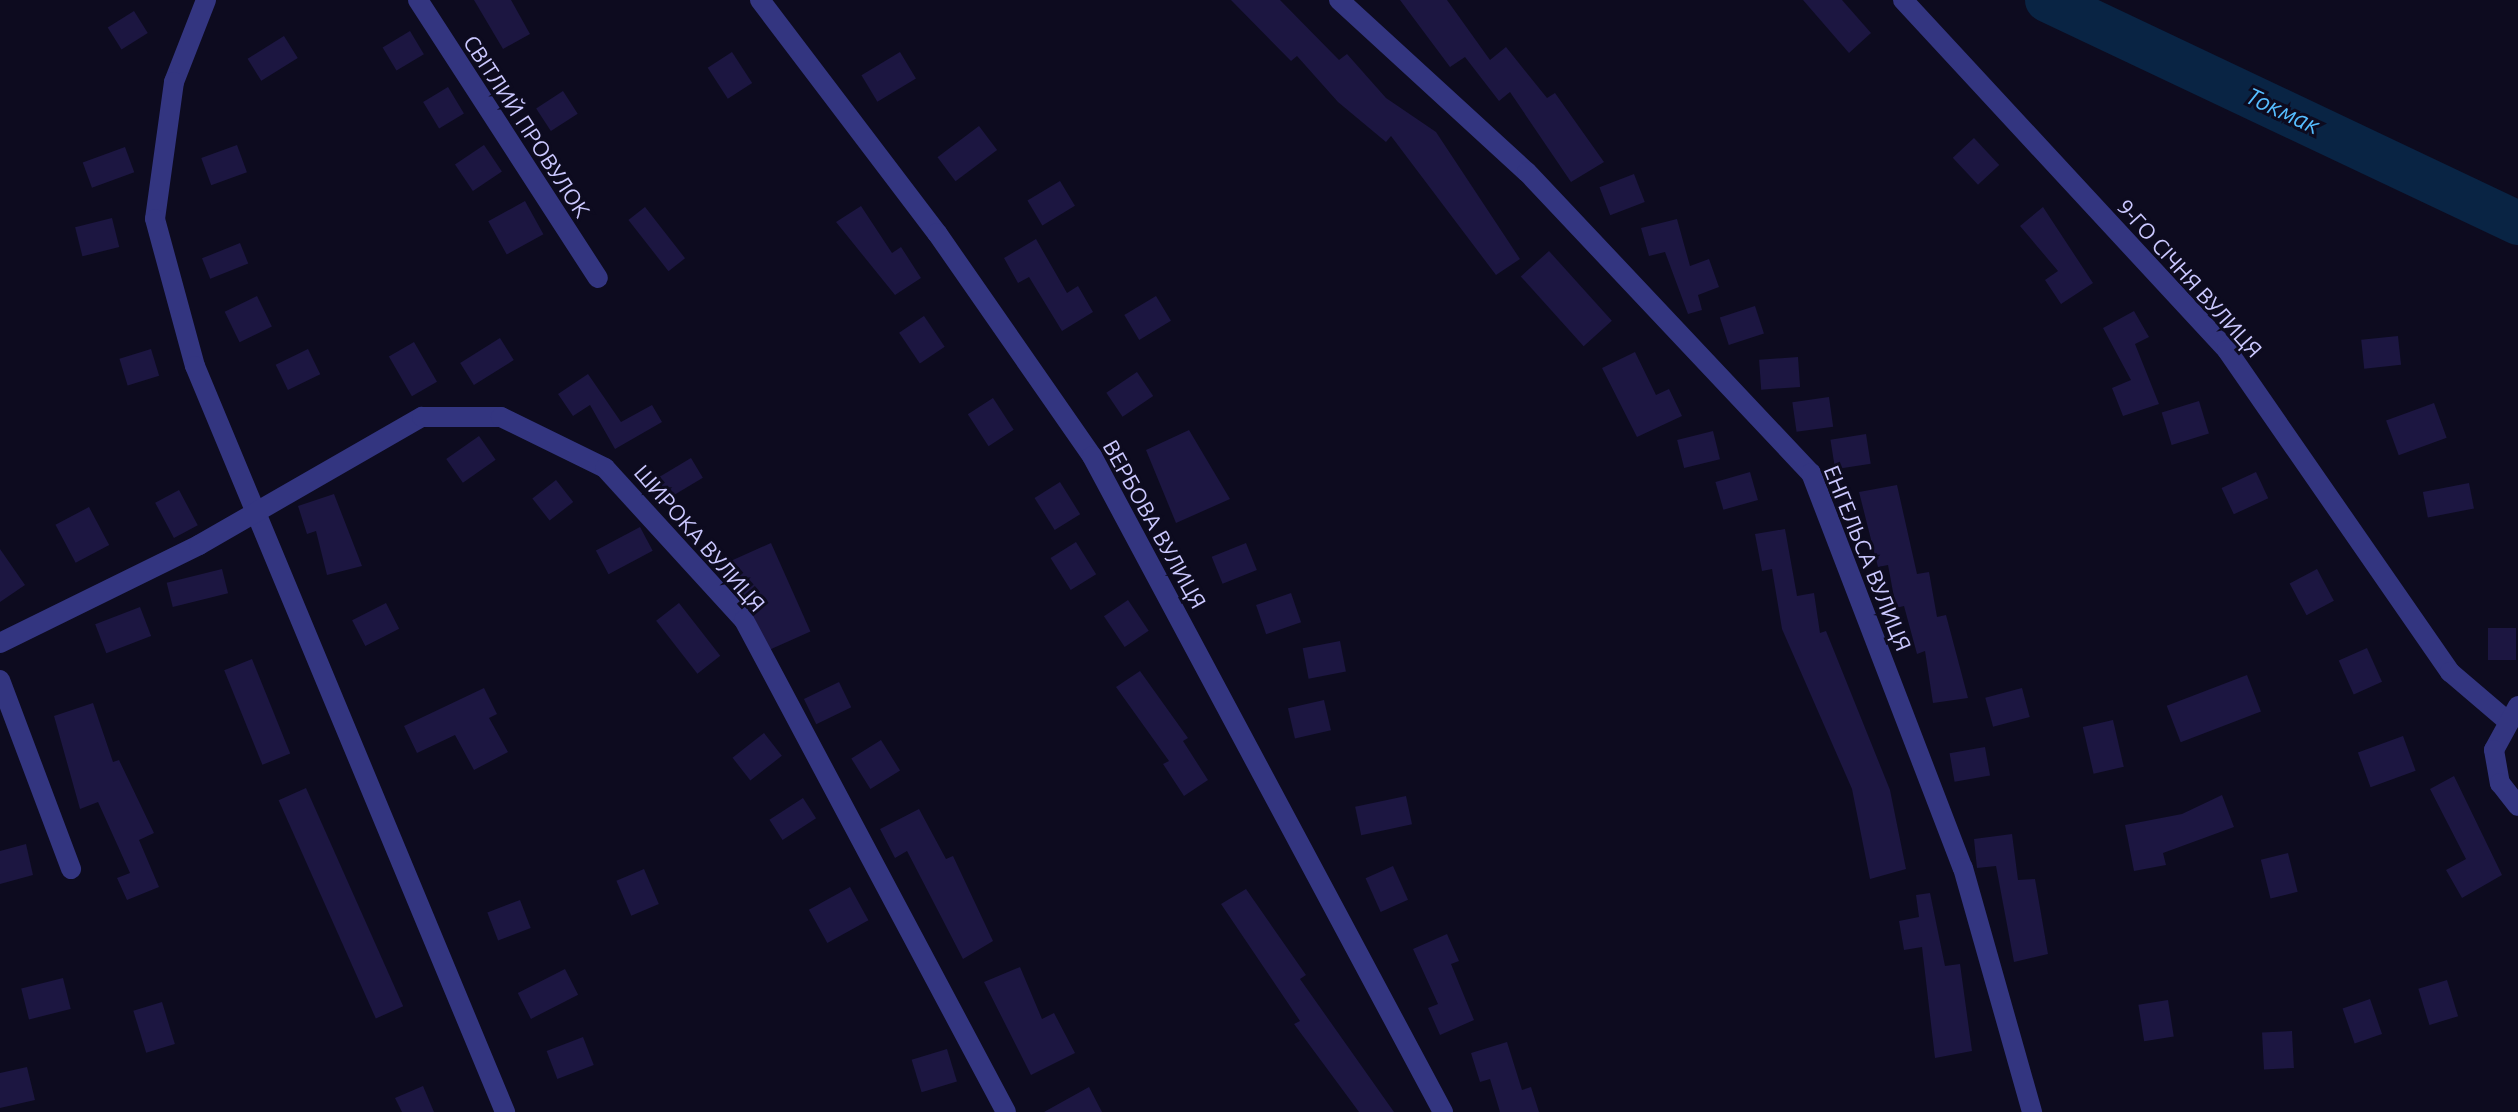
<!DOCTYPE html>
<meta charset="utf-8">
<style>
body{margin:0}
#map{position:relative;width:2518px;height:1112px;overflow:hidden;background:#0d0b1f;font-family:Ubuntu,sans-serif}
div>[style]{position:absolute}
.river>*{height:44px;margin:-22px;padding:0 22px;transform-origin:22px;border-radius:22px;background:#092444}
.building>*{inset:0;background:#1c1641;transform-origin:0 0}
.minor>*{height:20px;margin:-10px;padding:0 10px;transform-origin:10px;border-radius:10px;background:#333580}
.tertiary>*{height:20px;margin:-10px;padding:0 10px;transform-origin:10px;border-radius:10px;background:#333580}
span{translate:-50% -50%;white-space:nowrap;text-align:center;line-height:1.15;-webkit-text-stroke:6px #0d0b1f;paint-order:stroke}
.street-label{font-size:22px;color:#cbc8ff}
.water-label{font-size:24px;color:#56bdff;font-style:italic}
</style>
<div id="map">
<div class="river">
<div style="left:2047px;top:0;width:521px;rotate:25.34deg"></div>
</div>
<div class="building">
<div style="clip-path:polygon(474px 0,511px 0,530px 34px,503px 49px)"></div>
<div style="clip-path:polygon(1231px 0,1280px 0,1339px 60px,1347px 54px,1386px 98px,1436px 132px,1520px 259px,1496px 275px,1391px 136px,1386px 142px,1338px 102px,1297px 56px,1291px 61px)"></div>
<div style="clip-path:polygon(1400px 0,1447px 0,1490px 60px,1506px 47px,1547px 98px,1555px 93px,1604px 162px,1571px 182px,1510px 92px,1499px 101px,1465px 57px,1450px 67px)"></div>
<div style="clip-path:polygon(1803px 0,1842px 0,1871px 33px,1849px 53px)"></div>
<div style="left:134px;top:11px;width:26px;height:31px;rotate:58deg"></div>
<div style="left:410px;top:31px;width:27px;height:32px;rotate:59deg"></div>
<div style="left:284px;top:36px;width:26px;height:43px;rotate:58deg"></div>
<div style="left:732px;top:52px;width:37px;height:29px;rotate:57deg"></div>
<div style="left:900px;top:52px;width:31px;height:45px;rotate:59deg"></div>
<div style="left:448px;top:87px;width:31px;height:29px;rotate:59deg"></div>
<div style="left:563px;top:91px;width:27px;height:32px;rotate:57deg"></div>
<div style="left:979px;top:126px;width:30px;height:52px;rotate:53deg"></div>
<div style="left:1974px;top:138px;width:37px;height:29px;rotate:47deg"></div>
<div style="left:237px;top:145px;width:29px;height:38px;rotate:70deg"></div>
<div style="left:484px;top:145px;width:32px;height:35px;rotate:56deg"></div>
<div style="left:125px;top:147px;width:27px;height:45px;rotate:70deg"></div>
<div style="left:1634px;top:174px;width:30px;height:37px;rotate:69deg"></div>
<div style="left:1060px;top:181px;width:29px;height:38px;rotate:59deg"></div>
<div style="left:525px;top:201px;width:38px;height:42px;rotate:61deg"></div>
<div style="clip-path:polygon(861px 206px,892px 253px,901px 247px,921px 278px,895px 295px,836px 222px)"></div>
<div style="left:645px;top:207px;width:65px;height:21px;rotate:52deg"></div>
<div style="clip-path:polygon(2043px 207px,2093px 283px,2061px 304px,2045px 280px,2058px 271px,2020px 226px)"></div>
<div style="left:112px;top:218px;width:30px;height:38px;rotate:76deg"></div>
<div style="clip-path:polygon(1677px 219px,1690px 266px,1709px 259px,1719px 287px,1698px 295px,1702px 310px,1688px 314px,1665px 252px,1649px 256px,1641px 228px)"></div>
<div style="clip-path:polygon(1036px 239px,1067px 293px,1078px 286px,1093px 312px,1062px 331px,1029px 277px,1018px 283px,1004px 258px)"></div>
<div style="left:240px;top:243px;width:22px;height:41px;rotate:68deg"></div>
<div style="left:1549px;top:251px;width:94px;height:38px;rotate:48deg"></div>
<div style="left:257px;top:296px;width:34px;height:36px;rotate:64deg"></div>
<div style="left:1156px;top:296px;width:29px;height:37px;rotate:59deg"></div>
<div style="left:1755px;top:306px;width:29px;height:37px;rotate:72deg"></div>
<div style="clip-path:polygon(2134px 311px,2149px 337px,2135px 344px,2159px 404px,2123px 416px,2112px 388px,2131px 380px,2103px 328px)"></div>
<div style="left:924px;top:316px;width:37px;height:30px;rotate:56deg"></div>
<div style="left:2398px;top:336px;width:29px;height:37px;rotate:84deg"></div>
<div style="left:500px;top:338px;width:26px;height:47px;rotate:58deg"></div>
<div style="left:414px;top:342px;width:46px;height:29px;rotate:60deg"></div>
<div style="left:151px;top:349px;width:28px;height:33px;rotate:73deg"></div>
<div style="left:308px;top:349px;width:28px;height:36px;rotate:64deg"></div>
<div style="clip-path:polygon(1635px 352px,1656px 395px,1669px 389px,1682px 416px,1637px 437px,1602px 368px)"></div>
<div style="left:1798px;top:357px;width:30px;height:39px;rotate:86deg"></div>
<div style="left:1137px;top:372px;width:29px;height:37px;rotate:56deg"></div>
<div style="clip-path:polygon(588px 374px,621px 422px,652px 405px,662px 422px,615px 449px,590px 405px,573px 416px,558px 394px)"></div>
<div style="left:1829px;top:397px;width:30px;height:37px;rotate:82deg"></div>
<div style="left:993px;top:398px;width:38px;height:30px;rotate:57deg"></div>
<div style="left:2199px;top:401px;width:34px;height:39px;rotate:73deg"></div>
<div style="left:2434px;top:403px;width:37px;height:51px;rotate:70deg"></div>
<div style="clip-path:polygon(1189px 430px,1230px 499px,1176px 523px,1146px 450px)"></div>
<div style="left:1713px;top:431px;width:29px;height:37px;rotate:76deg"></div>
<div style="left:1866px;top:434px;width:30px;height:36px;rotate:81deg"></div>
<div style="left:479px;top:436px;width:29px;height:40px;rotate:55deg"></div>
<div style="left:691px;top:458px;width:23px;height:39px;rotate:59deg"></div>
<div style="left:1750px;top:472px;width:29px;height:36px;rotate:74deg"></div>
<div style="left:2256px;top:472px;width:29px;height:38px;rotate:65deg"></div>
<div style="left:556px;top:480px;width:28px;height:30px;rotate:52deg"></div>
<div style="left:1060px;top:482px;width:38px;height:30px;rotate:58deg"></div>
<div style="left:2469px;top:483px;width:26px;height:47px;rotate:79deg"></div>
<div style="clip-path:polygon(1897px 485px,1917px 574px,1929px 572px,1937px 617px,1946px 615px,1968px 698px,1933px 703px,1925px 651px,1917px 654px,1904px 606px,1896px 608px,1888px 565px,1878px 567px,1859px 492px)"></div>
<div style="left:179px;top:490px;width:40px;height:27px;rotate:62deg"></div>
<div style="clip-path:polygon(334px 494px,362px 566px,327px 575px,316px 531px,307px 534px,298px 506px)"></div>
<div style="left:89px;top:507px;width:43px;height:38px;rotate:62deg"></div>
<div style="left:640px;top:527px;width:27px;height:50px;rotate:62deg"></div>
<div style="clip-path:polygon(1785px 529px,1797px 596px,1814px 593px,1820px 633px,1826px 631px,1890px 790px,1906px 869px,1870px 879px,1852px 789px,1782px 629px,1772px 569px,1762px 571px,1755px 534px)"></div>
<div style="left:1076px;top:542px;width:38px;height:30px;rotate:58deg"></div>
<div style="left:771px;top:543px;width:97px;height:46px;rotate:66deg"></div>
<div style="left:1246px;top:543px;width:29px;height:37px;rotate:68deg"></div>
<div style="clip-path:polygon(0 549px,25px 585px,0 602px)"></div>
<div style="left:222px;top:569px;width:25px;height:57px;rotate:76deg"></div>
<div style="left:2317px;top:569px;width:36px;height:31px;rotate:62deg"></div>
<div style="left:1291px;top:593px;width:31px;height:37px;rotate:71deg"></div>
<div style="left:1128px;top:600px;width:37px;height:29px;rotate:56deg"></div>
<div style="left:386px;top:603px;width:29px;height:38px;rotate:63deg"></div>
<div style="left:679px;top:603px;width:67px;height:29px;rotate:52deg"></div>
<div style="left:140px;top:607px;width:31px;height:48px;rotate:69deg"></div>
<div style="left:2488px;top:628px;width:28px;height:32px"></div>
<div style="left:1340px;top:641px;width:31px;height:38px;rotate:79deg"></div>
<div style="left:2367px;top:648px;width:37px;height:31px;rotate:66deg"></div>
<div style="left:252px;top:659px;width:102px;height:30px;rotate:68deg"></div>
<div style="clip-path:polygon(1140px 671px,1188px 738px,1183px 741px,1208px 780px,1184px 796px,1163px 764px,1169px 761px,1116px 687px)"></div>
<div style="left:2247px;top:675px;width:39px;height:86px;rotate:69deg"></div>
<div style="left:839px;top:682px;width:28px;height:39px;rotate:64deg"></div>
<div style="clip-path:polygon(484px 688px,497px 714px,489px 718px,508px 752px,474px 770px,455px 735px,417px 753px,404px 726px)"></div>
<div style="left:2022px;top:688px;width:30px;height:38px;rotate:75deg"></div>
<div style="left:1324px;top:700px;width:31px;height:37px;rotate:77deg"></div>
<div style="clip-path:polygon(93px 703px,113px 762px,119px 760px,154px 833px,139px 840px,159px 887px,127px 900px,117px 878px,130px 873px,98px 802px,80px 809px,54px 716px)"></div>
<div style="left:2113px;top:720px;width:48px;height:31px;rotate:77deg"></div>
<div style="left:764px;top:733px;width:29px;height:40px;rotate:52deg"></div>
<div style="left:2403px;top:736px;width:37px;height:48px;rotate:70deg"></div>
<div style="left:881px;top:740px;width:36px;height:35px;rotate:58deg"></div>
<div style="left:1985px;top:747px;width:29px;height:36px;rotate:80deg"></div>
<div style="clip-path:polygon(2454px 776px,2502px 875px,2462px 898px,2446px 870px,2466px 859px,2430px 789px)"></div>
<div style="left:306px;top:788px;width:239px;height:30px;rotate:66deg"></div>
<div style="clip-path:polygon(2222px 795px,2234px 827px,2163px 853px,2166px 865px,2134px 871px,2125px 825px,2182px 814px)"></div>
<div style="left:1406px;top:796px;width:29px;height:52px;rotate:78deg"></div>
<div style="left:803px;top:798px;width:24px;height:40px;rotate:57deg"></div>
<div style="clip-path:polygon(919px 809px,946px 859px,953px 856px,993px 941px,963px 959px,907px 851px,895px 858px,880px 829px)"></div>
<div style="clip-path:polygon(2012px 834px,2018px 880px,2035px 879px,2048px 954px,2014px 962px,1996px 866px,1977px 868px,1974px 839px)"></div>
<div style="clip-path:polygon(26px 844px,33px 875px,0 884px,0 851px)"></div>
<div style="left:2288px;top:853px;width:40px;height:28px;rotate:76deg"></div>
<div style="left:1393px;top:866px;width:37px;height:30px;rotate:66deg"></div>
<div style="left:644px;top:869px;width:38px;height:30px;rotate:67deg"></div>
<div style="left:850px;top:887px;width:38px;height:47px;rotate:61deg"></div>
<div style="clip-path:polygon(1246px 889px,1306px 975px,1300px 979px,1394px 1112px,1359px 1112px,1294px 1024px,1300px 1021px,1221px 904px)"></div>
<div style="clip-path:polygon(1930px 893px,1945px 966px,1960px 964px,1972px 1051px,1935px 1058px,1922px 947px,1904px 950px,1899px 921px,1919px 917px,1916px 895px)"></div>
<div style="left:520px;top:900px;width:30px;height:35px;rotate:69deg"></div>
<div style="clip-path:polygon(1447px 934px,1459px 961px,1451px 964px,1474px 1020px,1440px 1035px,1428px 1008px,1438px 1004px,1413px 949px)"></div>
<div style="clip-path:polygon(1020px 967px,1042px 1019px,1054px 1013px,1075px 1053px,1031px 1075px,984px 982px)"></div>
<div style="left:565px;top:969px;width:29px;height:53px;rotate:63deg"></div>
<div style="left:63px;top:978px;width:32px;height:43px;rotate:76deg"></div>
<div style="left:2447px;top:980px;width:38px;height:30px;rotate:73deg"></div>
<div style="left:2370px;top:999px;width:37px;height:29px;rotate:71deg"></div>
<div style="left:2168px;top:1000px;width:37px;height:30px;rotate:81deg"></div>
<div style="left:162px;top:1002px;width:44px;height:30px;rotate:73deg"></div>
<div style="left:2292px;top:1031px;width:37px;height:30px;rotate:87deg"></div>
<div style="left:583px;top:1037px;width:30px;height:39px;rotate:69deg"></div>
<div style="clip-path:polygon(1507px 1042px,1522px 1090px,1531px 1087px,1539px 1112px,1500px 1112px,1490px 1079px,1480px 1082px,1471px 1053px)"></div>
<div style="left:947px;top:1049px;width:34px;height:37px;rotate:73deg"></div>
<div style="clip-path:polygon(27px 1067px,35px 1100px,0 1108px,0 1073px)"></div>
<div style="clip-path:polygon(423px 1086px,434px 1112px,402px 1112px,395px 1098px)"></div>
<div style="clip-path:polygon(1089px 1087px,1102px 1112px,1044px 1112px)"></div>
</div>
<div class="minor">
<div style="left:206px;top:0;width:88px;rotate:111.3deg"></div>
<div style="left:174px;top:82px;width:138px;rotate:97.9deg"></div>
<div style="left:155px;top:219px;width:152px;rotate:74.8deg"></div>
<div style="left:195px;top:366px;width:808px;rotate:67.43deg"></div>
<div style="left:418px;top:0;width:331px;rotate:57.1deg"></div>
<div style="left:760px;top:0;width:293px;rotate:52.8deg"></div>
<div style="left:937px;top:233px;width:272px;rotate:55.2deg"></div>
<div style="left:1092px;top:456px;width:744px;rotate:61.85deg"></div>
<div style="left:1339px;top:0;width:255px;rotate:42.5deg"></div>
<div style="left:1527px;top:172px;width:414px;rotate:46.7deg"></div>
<div style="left:1811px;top:473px;width:423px;rotate:69deg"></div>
<div style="left:1963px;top:868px;width:254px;rotate:74.2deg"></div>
<div style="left:0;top:643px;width:222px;rotate:-26.2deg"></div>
<div style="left:199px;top:545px;width:257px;rotate:-29.9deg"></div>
<div style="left:422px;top:417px;width:79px"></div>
<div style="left:501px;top:417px;width:116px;rotate:26.1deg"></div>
<div style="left:605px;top:468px;width:206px;rotate:47.6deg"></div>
<div style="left:744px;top:620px;width:557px;rotate:61.96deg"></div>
<div style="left:0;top:680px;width:202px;rotate:69.4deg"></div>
</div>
<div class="tertiary">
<div style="left:1903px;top:0;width:477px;rotate:47.2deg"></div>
<div style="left:2227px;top:350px;width:392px;rotate:55.3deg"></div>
<div style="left:2450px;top:672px;width:72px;rotate:40.5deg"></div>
<div style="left:2518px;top:706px;width:50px;rotate:118.6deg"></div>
<div style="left:2494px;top:750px;width:34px;rotate:80deg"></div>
<div style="left:2500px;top:783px;width:29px;rotate:52deg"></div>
</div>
<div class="street-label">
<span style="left:527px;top:126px;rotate:57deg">СВІТЛИЙ ПРОВУЛОК</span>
<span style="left:2190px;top:278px;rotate:48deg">9-ГО СІЧНЯ ВУЛИЦЯ</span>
<span style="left:1155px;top:524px;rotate:61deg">ВЕРБОВА ВУЛИЦЯ</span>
<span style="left:700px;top:538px;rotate:49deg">ШИРОКА ВУЛИЦЯ</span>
<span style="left:1868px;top:558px;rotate:68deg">ЕНГЕЛЬСА ВУЛИЦЯ</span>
</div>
<div class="water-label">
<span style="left:2283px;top:111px;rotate:25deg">Токмак</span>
</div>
</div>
